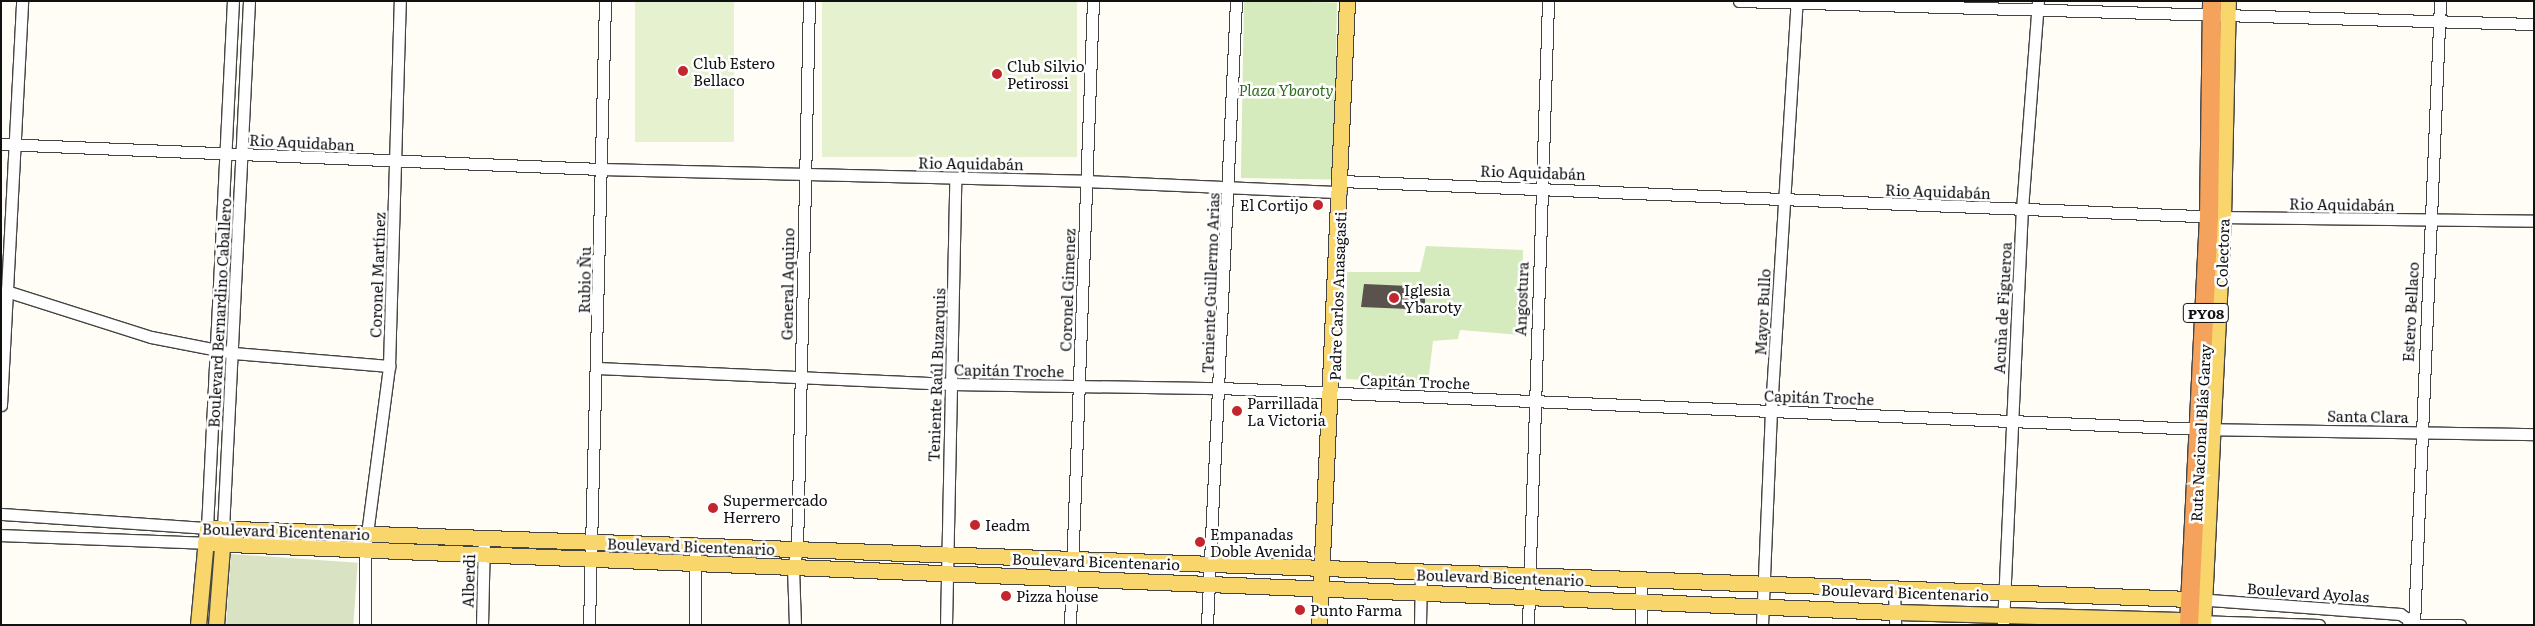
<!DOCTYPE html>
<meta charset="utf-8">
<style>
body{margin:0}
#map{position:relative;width:2535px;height:626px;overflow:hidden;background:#fffdf5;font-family:Literata,serif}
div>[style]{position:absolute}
.green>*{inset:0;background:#d5ebbd;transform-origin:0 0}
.cemetery>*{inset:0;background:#d9e3c4;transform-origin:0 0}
.pitch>*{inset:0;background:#e6f2cf;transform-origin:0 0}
.building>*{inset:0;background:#5a524d}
.roads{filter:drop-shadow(1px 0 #444) drop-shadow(-1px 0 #444) drop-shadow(0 1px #444) drop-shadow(0 -1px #444)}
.minor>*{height:11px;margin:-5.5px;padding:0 5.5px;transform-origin:5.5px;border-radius:5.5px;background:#fff}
.major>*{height:15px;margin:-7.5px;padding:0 7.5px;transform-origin:7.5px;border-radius:7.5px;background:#f9d66b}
.highway>*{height:18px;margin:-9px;padding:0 9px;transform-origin:9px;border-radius:9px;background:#f5a25d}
.dots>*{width:14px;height:14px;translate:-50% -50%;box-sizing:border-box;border:2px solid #fff;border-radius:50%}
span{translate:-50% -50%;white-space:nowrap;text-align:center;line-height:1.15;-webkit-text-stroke:5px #fff;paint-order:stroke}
.shield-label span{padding:1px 4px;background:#fff;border:1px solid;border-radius:4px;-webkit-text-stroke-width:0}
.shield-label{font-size:14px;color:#111;font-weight:700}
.poi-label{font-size:15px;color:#111}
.left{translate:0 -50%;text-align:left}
.right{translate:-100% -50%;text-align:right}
.park-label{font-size:15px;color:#2f6b1f;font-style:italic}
.street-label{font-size:15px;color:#111}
.frame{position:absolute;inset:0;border:2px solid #111;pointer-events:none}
</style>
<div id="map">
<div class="green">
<div style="left:1244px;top:1px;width:93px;height:177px;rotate:1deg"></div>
<div style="clip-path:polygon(1426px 246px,1523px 250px,1521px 335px,1460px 330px,1458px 339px,1433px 341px,1428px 383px,1346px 379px,1347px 272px,1420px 272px)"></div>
</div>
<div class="cemetery">
<div style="left:231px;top:554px;width:127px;height:71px;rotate:4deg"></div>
</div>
<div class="pitch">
<div style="left:635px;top:1px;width:99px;height:141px"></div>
<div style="left:822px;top:1px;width:255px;height:156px"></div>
</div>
<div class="building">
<div style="clip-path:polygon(1364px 284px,1409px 286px,1425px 292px,1425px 304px,1417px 303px,1409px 309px,1361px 307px)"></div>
</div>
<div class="roads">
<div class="minor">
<div style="left:1739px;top:1px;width:795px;rotate:1.66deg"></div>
<div style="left:1px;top:144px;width:601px;rotate:2.39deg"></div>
<div style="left:601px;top:169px;width:484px;rotate:1.4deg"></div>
<div style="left:1085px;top:181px;width:256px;rotate:2.5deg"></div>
<div style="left:1341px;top:181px;width:883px;rotate:2.34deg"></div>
<div style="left:2223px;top:217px;width:311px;rotate:0.7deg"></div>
<div style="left:6px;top:291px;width:152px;rotate:17.6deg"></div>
<div style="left:151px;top:337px;width:84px;rotate:11deg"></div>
<div style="left:233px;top:353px;width:157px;rotate:4.8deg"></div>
<div style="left:597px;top:368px;width:354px;rotate:2.6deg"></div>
<div style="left:951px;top:384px;width:269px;rotate:0.9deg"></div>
<div style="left:1220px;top:388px;width:982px;rotate:2.39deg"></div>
<div style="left:2201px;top:429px;width:333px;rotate:0.9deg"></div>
<div style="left:1px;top:405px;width:405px;rotate:-87deg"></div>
<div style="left:1px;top:514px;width:206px;rotate:3.9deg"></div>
<div style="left:207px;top:528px;width:528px;rotate:-87.18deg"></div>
<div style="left:223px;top:529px;width:529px;rotate:-87.18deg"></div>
<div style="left:1px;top:535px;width:204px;rotate:2.2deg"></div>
<div style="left:695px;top:546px;width:79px;rotate:90deg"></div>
<div style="left:1641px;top:582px;width:43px;rotate:90deg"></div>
<div style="left:1894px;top:591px;width:34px;rotate:88deg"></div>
<div style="left:2196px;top:599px;width:205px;rotate:4.2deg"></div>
<div style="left:2400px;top:614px;width:17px;rotate:33deg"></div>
<div style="left:2196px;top:621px;width:123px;rotate:1.9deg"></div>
<div style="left:365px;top:625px;width:76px;rotate:-90deg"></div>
<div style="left:365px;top:549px;width:185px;rotate:-82.5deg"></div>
<div style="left:389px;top:366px;width:365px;rotate:-88.3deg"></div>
<div style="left:482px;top:625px;width:86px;rotate:-88.7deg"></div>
<div style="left:589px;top:625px;width:624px;rotate:-88.53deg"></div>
<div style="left:795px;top:625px;width:58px;rotate:-92deg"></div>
<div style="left:793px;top:567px;width:17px;rotate:-77deg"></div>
<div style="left:797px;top:550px;width:549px;rotate:-88.75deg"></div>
<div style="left:946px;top:625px;width:447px;rotate:-88.8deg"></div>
<div style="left:1070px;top:625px;width:624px;rotate:-87.89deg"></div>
<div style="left:1207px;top:625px;width:625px;rotate:-87.34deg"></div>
<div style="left:1420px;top:625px;width:51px;rotate:-88.9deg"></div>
<div style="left:1528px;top:625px;width:624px;rotate:-88.16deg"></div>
<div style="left:1762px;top:625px;width:215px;rotate:-87.6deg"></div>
<div style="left:1771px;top:410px;width:410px;rotate:-86.4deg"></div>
<div style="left:2003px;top:625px;width:416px;rotate:-87.4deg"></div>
<div style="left:2022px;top:209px;width:209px;rotate:-85.6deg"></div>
<div style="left:2408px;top:625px;width:52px"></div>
<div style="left:2414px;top:625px;width:625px;rotate:-87.61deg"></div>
</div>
<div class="major">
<div style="left:205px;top:543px;width:1691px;rotate:2.34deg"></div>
<div style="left:1895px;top:612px;width:295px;rotate:1.6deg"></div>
<div style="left:198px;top:625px;width:97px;rotate:-84.7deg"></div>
<div style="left:207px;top:528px;width:1984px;rotate:2.05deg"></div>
<div style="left:216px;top:625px;width:91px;rotate:-85.6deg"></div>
<div style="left:1319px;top:625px;width:625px;rotate:-87.43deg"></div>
<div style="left:2203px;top:625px;width:408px;rotate:-87.2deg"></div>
<div style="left:2223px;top:217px;width:216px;rotate:-88.7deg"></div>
</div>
<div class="highway">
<div style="left:2189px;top:625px;width:408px;rotate:-87.2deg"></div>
<div style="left:2209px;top:217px;width:216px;rotate:-89.2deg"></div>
</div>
</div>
<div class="dots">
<div style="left:683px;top:71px;background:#c4262e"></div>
<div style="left:997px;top:74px;background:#c4262e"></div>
<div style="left:1318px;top:205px;background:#c4262e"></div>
<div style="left:1394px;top:298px;background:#c4262e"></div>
<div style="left:1237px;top:411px;background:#c4262e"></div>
<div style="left:713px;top:508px;background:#c4262e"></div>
<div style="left:975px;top:525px;background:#c4262e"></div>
<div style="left:1200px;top:542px;background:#c4262e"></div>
<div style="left:1006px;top:596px;background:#c4262e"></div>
<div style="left:1300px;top:610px;background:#c4262e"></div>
</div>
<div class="shield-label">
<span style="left:2206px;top:313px">PY08</span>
</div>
<div class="poi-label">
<span class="left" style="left:693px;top:71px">Club Estero<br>Bellaco</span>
<span class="left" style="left:1007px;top:74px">Club Silvio<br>Petirossi</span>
<span class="right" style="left:1308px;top:205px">El Cortijo</span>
<span class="left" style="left:1404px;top:298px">Iglesia<br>Ybaroty</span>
<span class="left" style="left:1247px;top:411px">Parrillada<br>La Victoria</span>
<span class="left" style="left:723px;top:508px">Supermercado<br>Herrero</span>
<span class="left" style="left:985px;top:525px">Ieadm</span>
<span class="left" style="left:1210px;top:542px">Empanadas<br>Doble Avenida</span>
<span class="left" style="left:1016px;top:596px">Pizza house</span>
<span class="left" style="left:1310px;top:610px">Punto Farma</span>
</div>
<div class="park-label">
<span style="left:1286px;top:90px">Plaza Ybaroty</span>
</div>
<div class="street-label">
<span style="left:302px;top:142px;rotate:3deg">Rio Aquidaban</span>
<span style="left:971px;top:163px;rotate:1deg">Rio Aquidabán</span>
<span style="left:1533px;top:172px;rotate:2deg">Rio Aquidabán</span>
<span style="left:1938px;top:191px;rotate:2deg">Rio Aquidabán</span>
<span style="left:2342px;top:204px;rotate:1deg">Rio Aquidabán</span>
<span style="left:2222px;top:253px;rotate:-88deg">Colectora</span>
<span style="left:377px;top:275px;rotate:-88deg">Coronel Martínez</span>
<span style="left:584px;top:280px;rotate:-89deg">Rubio Ñu</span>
<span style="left:1210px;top:283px;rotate:-88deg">Teniente Guillermo Arias</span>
<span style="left:787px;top:284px;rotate:-89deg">General Aquino</span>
<span style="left:1067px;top:290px;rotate:-88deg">Coronel Gimenez</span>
<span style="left:1337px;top:296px;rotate:-88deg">Padre Carlos Anasagasti</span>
<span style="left:1521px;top:299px;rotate:-88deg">Angostura</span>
<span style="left:2002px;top:308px;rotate:-87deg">Acuña de Figueroa</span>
<span style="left:1762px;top:312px;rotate:-87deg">Mayor Bullo</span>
<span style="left:2410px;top:312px;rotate:-87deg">Estero Bellaco</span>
<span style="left:219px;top:313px;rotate:-87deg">Boulevard Bernardino Caballero</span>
<span style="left:1009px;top:370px;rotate:1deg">Capitán Troche</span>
<span style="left:936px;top:375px;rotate:-88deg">Teniente Raúl Buzarquis</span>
<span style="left:1415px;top:381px;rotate:2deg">Capitán Troche</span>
<span style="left:1819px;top:397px;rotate:2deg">Capitán Troche</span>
<span style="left:2368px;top:416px;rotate:1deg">Santa Clara</span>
<span style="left:2200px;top:433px;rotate:-87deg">Ruta Nacional Blás Garay</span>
<span style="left:286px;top:531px;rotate:2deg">Boulevard Bicentenario</span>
<span style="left:691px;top:546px;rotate:2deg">Boulevard Bicentenario</span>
<span style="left:1096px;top:561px;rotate:2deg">Boulevard Bicentenario</span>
<span style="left:1500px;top:577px;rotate:2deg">Boulevard Bicentenario</span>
<span style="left:468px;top:581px;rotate:-88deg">Alberdi</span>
<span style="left:1905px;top:592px;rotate:2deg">Boulevard Bicentenario</span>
<span style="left:2308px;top:592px;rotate:4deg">Boulevard Ayolas</span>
</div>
<div class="frame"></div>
</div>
